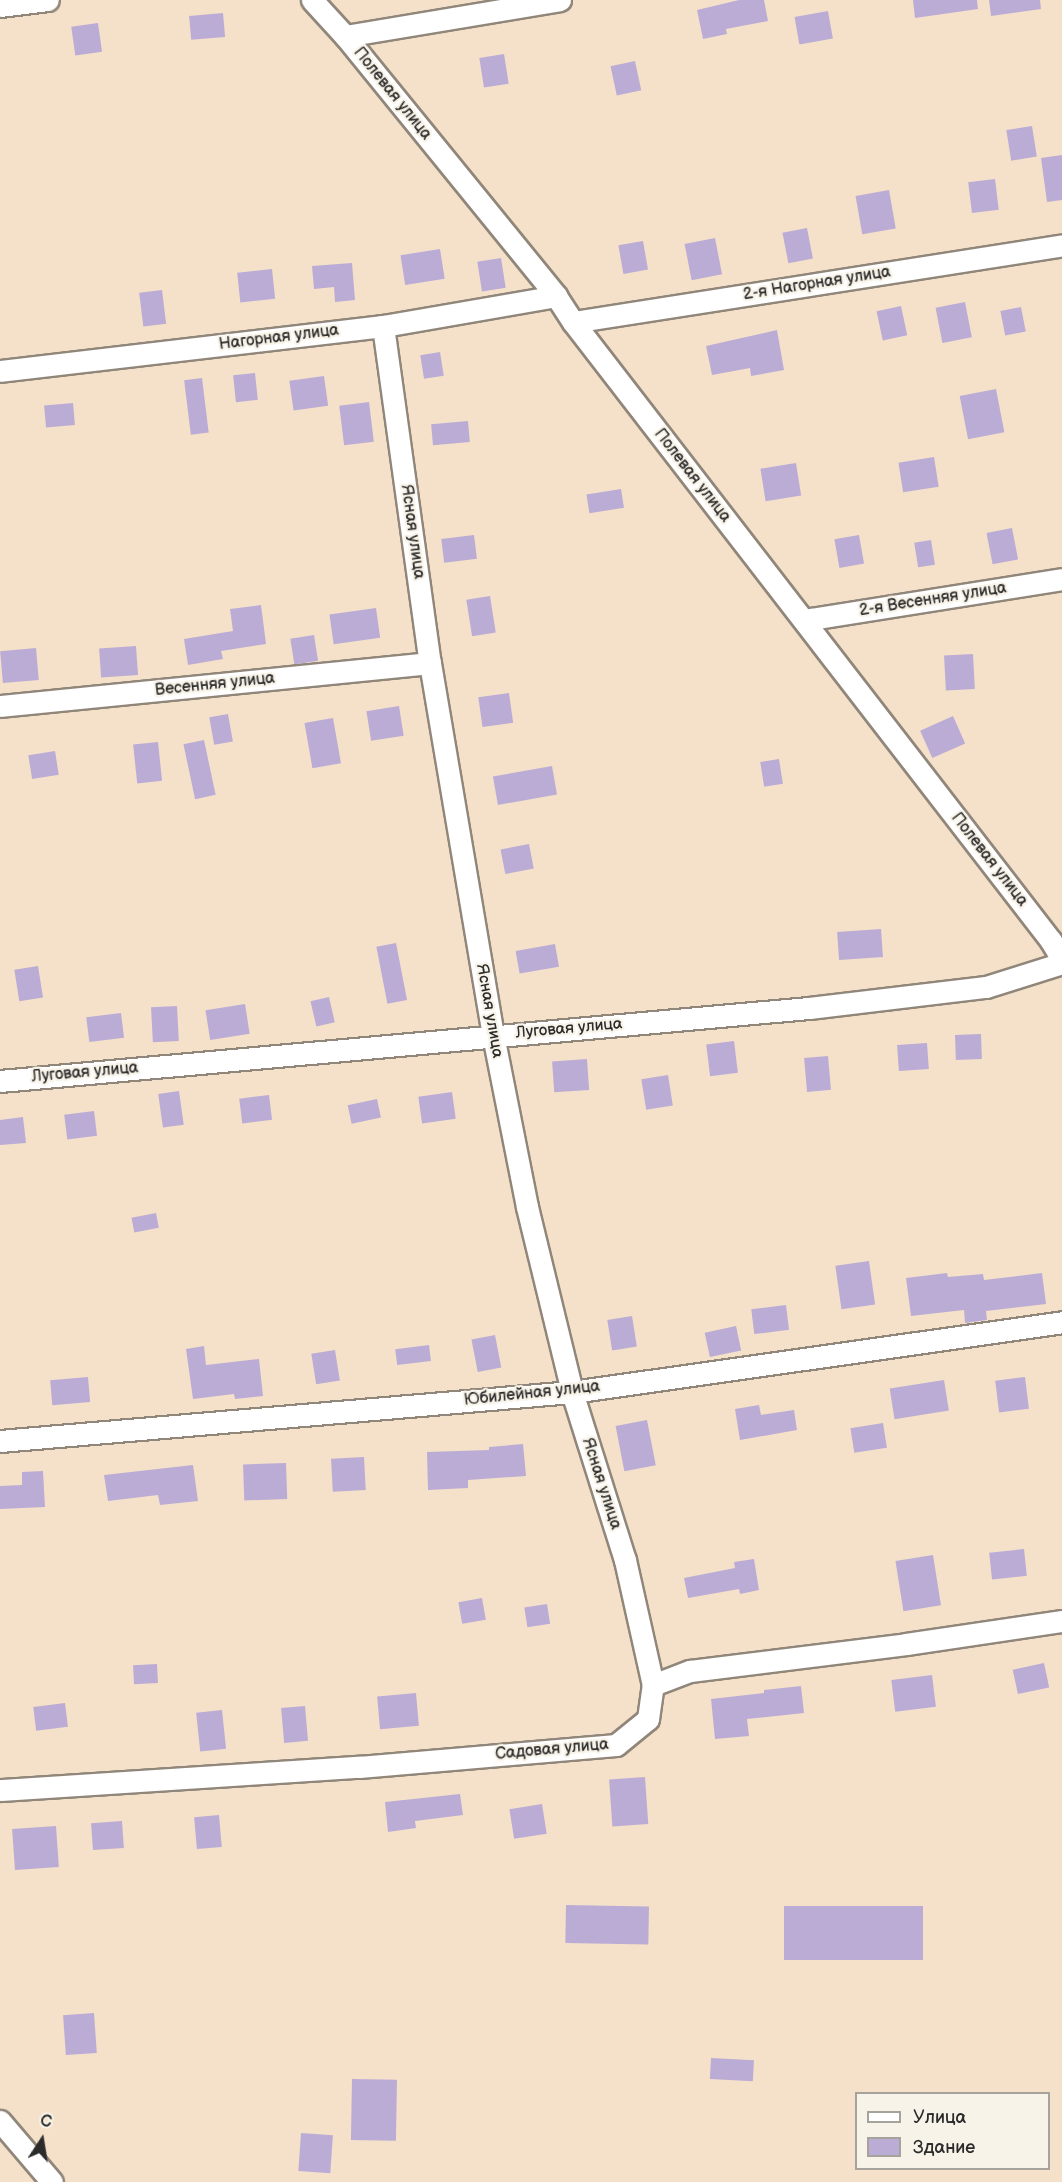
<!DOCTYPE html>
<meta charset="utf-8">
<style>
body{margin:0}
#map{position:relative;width:1062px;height:2182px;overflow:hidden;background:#f5e1c9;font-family:"Balsamiq Sans",sans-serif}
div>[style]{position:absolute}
.building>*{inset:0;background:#bbacd6;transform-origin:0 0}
.roads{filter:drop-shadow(2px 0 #90867a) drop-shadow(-2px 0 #90867a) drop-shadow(0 2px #90867a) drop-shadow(0 -2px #90867a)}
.minor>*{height:21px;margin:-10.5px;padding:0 10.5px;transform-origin:10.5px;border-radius:10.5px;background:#fff}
span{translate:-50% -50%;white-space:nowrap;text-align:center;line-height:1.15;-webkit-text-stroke:4.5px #f7f3e8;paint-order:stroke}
.street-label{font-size:16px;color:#2b2b2b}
.legend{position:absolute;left:855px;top:2092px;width:195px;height:78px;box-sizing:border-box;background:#f7f3e8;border:2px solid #a5a39c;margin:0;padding:8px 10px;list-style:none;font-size:18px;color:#2b2b2b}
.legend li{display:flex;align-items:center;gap:12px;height:30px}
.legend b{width:30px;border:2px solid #a5a39c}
.north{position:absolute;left:12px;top:2110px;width:60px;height:60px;-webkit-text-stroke:4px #f7f3e8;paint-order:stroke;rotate:12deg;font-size:16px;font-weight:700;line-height:24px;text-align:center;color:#2b2b2b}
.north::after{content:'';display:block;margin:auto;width:21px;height:27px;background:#2b2b2b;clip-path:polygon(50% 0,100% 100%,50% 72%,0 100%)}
</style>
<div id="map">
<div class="building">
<div style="clip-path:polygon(739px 0,764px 0,768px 21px,726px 29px,727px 34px,703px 39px,697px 10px)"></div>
<div style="clip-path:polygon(913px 0,977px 0,978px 9px,915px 18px)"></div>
<div style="clip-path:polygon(989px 0,1040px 0,1041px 9px,991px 16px)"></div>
<div style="left:828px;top:11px;width:28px;height:34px;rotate:80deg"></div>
<div style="left:223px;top:13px;width:24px;height:34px;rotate:85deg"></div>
<div style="left:98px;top:23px;width:29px;height:27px;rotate:82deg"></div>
<div style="left:504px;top:54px;width:30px;height:25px;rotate:81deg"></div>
<div style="left:635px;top:61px;width:30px;height:25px;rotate:78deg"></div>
<div style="left:1032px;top:126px;width:31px;height:26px;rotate:81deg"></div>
<div style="clip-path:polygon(1062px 155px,1062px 200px,1047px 202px,1041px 158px)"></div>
<div style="left:995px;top:179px;width:31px;height:27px;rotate:83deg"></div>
<div style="left:889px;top:190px;width:39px;height:34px;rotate:80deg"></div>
<div style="left:807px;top:228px;width:31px;height:25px;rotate:79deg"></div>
<div style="left:715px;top:238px;width:37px;height:31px;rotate:79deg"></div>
<div style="left:643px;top:241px;width:29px;height:25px;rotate:80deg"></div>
<div style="left:440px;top:249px;width:30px;height:40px;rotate:81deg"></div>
<div style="left:501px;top:258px;width:30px;height:24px;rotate:81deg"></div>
<div style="clip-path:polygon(352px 263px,355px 300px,335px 302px,334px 287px,314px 289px,312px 266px)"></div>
<div style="left:272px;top:269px;width:30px;height:35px;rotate:84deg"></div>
<div style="left:162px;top:290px;width:34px;height:23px;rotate:83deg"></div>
<div style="left:965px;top:302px;width:36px;height:30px;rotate:79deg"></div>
<div style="left:901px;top:306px;width:30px;height:25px;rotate:78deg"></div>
<div style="left:1021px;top:307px;width:25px;height:21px;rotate:79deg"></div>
<div style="clip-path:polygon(777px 330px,784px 370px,751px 376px,750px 368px,712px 375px,706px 346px)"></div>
<div style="left:440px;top:352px;width:24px;height:20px;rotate:81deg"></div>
<div style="left:255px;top:373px;width:27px;height:22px;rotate:84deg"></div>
<div style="left:324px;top:376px;width:30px;height:35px;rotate:82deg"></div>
<div style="left:202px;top:378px;width:55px;height:18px;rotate:83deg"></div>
<div style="left:996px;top:389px;width:44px;height:37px;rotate:79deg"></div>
<div style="left:369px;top:402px;width:40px;height:30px;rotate:83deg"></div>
<div style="left:73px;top:403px;width:22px;height:29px;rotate:85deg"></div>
<div style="left:468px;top:421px;width:21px;height:37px;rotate:85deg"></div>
<div style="left:934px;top:457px;width:30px;height:36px;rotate:81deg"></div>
<div style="left:796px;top:463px;width:33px;height:36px;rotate:81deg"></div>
<div style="left:621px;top:489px;width:19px;height:35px;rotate:81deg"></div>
<div style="left:1012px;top:528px;width:32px;height:26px;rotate:79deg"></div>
<div style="left:474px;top:535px;width:24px;height:33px;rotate:83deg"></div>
<div style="left:859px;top:535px;width:29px;height:25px;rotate:80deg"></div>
<div style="left:931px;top:540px;width:25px;height:17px;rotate:81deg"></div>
<div style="left:490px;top:596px;width:37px;height:24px;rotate:81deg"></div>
<div style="clip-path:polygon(261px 605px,266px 644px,221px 651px,223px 659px,188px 665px,184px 639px,233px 631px,230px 609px)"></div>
<div style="left:376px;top:608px;width:30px;height:47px;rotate:82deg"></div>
<div style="left:314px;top:635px;width:26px;height:24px;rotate:81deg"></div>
<div style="left:136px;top:646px;width:29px;height:37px;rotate:86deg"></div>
<div style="left:36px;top:648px;width:32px;height:36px;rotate:85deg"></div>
<div style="left:973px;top:654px;width:35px;height:29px;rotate:87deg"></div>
<div style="left:509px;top:693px;width:30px;height:31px;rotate:82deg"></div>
<div style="left:399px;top:706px;width:30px;height:33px;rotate:81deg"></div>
<div style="left:228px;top:714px;width:28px;height:19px;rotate:80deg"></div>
<div style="left:953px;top:716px;width:30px;height:36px;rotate:66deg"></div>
<div style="left:333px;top:718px;width:46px;height:29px;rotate:80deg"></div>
<div style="left:204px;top:740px;width:56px;height:21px;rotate:78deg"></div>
<div style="left:158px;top:742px;width:39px;height:25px;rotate:84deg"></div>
<div style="left:55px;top:751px;width:24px;height:27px;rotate:81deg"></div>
<div style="left:779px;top:759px;width:25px;height:19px;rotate:81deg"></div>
<div style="left:552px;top:766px;width:29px;height:60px;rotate:80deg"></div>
<div style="left:529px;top:844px;width:25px;height:29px;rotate:79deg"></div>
<div style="left:881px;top:929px;width:28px;height:44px;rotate:86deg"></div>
<div style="left:396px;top:943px;width:58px;height:20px;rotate:79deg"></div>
<div style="left:555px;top:944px;width:23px;height:40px;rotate:80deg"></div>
<div style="left:38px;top:966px;width:32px;height:24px;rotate:81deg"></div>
<div style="left:329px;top:997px;width:26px;height:19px;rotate:77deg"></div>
<div style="left:245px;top:1004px;width:30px;height:40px;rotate:81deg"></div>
<div style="left:177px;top:1006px;width:35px;height:26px;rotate:87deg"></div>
<div style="left:121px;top:1013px;width:25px;height:35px;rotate:83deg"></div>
<div style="left:981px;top:1034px;width:25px;height:26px;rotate:88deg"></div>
<div style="left:734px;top:1041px;width:32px;height:28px;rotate:83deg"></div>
<div style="left:927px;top:1043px;width:26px;height:30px;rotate:86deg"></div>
<div style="left:828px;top:1056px;width:34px;height:24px;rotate:85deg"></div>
<div style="left:587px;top:1059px;width:31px;height:35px;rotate:86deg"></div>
<div style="left:668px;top:1075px;width:31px;height:27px;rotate:81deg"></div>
<div style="left:179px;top:1091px;width:34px;height:21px;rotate:82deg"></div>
<div style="left:452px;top:1092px;width:27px;height:34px;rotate:82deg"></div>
<div style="left:269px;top:1095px;width:25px;height:30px;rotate:83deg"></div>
<div style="left:377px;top:1099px;width:19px;height:30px;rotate:78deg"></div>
<div style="left:94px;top:1111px;width:25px;height:30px;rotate:83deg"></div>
<div style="clip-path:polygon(23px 1117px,26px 1143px,0 1145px,0 1120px)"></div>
<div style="left:156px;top:1213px;width:15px;height:25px;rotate:79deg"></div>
<div style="left:869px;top:1261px;width:44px;height:34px;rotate:82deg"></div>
<div style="clip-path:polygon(947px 1273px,948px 1277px,983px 1274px,984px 1280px,1042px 1273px,1046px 1304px,986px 1311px,987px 1320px,972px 1322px,965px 1323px,964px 1310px,911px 1316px,906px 1278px)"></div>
<div style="left:786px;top:1305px;width:25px;height:35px;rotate:83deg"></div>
<div style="left:632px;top:1316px;width:31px;height:25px;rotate:81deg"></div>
<div style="left:736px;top:1326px;width:25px;height:32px;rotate:78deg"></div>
<div style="left:495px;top:1335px;width:33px;height:24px;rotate:79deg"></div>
<div style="left:429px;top:1345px;width:16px;height:34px;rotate:83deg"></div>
<div style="clip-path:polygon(204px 1346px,206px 1365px,259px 1359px,263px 1396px,235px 1399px,234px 1394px,193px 1399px,186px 1349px)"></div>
<div style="left:335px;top:1350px;width:31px;height:24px;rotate:81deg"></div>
<div style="left:88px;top:1377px;width:25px;height:38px;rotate:85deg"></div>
<div style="left:1025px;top:1377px;width:32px;height:30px;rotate:83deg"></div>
<div style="left:944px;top:1380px;width:31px;height:55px;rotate:81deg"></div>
<div style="clip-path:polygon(759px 1405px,761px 1415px,794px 1410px,797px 1430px,740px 1440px,735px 1409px)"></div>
<div style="left:647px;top:1420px;width:46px;height:32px;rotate:79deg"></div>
<div style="left:883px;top:1423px;width:25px;height:33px;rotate:81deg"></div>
<div style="clip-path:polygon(523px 1444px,526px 1476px,468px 1480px,468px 1488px,428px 1490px,427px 1452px,489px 1450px,489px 1447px)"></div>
<div style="left:364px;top:1457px;width:33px;height:33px;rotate:87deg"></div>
<div style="left:286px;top:1463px;width:36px;height:43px;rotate:88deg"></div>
<div style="clip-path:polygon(193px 1465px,198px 1501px,160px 1505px,158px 1495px,108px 1501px,104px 1475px)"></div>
<div style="clip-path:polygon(43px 1471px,45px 1507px,0 1509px,0 1486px,22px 1485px,22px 1472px)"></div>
<div style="left:1024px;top:1549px;width:27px;height:35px;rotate:84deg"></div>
<div style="left:933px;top:1555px;width:51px;height:38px;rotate:81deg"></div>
<div style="clip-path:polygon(754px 1559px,759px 1590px,740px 1594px,739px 1589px,688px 1598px,684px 1578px,735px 1568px,734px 1562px)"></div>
<div style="left:482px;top:1598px;width:22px;height:24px;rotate:80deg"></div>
<div style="left:547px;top:1604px;width:20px;height:23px;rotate:81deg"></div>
<div style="left:1044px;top:1663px;width:25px;height:32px;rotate:78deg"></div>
<div style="left:157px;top:1664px;width:19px;height:24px;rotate:87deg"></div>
<div style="left:932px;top:1675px;width:32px;height:41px;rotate:83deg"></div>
<div style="clip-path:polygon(801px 1686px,804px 1713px,747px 1719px,749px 1736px,715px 1739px,711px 1699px,764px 1693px,764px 1690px)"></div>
<div style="left:416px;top:1693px;width:33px;height:39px;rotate:85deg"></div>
<div style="left:65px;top:1703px;width:24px;height:32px;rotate:83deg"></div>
<div style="left:305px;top:1706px;width:35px;height:24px;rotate:85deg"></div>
<div style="left:222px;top:1710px;width:39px;height:26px;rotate:84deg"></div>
<div style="left:645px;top:1777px;width:47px;height:36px;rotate:86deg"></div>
<div style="clip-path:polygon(460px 1794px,463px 1815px,415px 1821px,416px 1828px,388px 1832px,385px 1802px)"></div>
<div style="left:542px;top:1804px;width:30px;height:33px;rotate:81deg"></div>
<div style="left:219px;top:1815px;width:32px;height:25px;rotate:85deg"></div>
<div style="left:122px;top:1821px;width:27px;height:31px;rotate:86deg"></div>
<div style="left:56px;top:1826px;width:41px;height:44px;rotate:86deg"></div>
<div style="left:566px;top:1905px;width:83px;height:38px;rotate:1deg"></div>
<div style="left:923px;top:1906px;width:54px;height:139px;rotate:90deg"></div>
<div style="left:94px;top:2013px;width:40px;height:31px;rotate:86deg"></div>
<div style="left:711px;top:2058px;width:43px;height:21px;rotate:3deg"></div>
<div style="left:352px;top:2079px;width:45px;height:61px;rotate:1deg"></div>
<div style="left:301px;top:2133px;width:32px;height:38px;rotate:4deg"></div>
</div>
<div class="roads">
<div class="minor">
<div style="left:312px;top:0;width:49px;rotate:47.5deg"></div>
<div style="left:345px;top:36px;width:335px;rotate:50.9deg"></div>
<div style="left:556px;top:296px;width:31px;rotate:57deg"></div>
<div style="left:573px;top:322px;width:782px;rotate:52.32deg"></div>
<div style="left:1051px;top:941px;width:21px;rotate:59deg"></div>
<div style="left:0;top:6px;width:48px;rotate:-7.1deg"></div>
<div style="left:345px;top:36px;width:218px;rotate:-9.5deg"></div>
<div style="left:573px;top:322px;width:495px;rotate:-8.9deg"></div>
<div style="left:383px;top:326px;width:340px;rotate:82.1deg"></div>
<div style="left:430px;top:663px;width:377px;rotate:80.4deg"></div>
<div style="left:493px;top:1035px;width:175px;rotate:78.8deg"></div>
<div style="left:527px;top:1207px;width:190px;rotate:76.3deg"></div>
<div style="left:572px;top:1392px;width:176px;rotate:72.5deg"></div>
<div style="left:625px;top:1560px;width:128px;rotate:77.4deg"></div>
<div style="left:0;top:371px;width:386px;rotate:-6.7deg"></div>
<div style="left:383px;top:326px;width:176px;rotate:-9.8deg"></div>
<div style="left:804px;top:620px;width:261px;rotate:-9deg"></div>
<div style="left:0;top:706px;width:432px;rotate:-5.7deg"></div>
<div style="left:0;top:1081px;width:812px;rotate:-5.16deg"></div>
<div style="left:809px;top:1008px;width:178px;rotate:-6.8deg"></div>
<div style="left:986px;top:987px;width:80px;rotate:-17.5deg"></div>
<div style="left:0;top:1441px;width:574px;rotate:-4.9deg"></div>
<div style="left:572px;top:1392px;width:495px;rotate:-8.1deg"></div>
<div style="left:0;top:1790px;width:360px;rotate:-3.7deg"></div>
<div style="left:359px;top:1767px;width:258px;rotate:-4.9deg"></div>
<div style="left:616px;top:1745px;width:41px;rotate:-39.1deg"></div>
<div style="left:648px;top:1719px;width:34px;rotate:-82deg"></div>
<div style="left:653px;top:1685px;width:40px;rotate:-21deg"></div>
<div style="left:690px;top:1671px;width:218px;rotate:-7.1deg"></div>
<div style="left:906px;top:1644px;width:158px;rotate:-8.4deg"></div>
<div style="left:0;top:2121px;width:80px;rotate:49.6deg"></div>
</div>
</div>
<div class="street-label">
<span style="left:392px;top:94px;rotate:51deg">Полевая улица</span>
<span style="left:817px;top:284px;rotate:-9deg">2-я Нагорная улица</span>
<span style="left:279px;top:338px;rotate:-7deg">Нагорная улица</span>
<span style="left:692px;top:476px;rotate:52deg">Полевая улица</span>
<span style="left:412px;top:532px;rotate:82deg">Ясная улица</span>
<span style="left:933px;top:600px;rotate:-9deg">2-я Весенняя улица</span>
<span style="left:215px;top:685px;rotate:-6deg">Весенняя улица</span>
<span style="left:989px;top:860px;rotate:52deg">Полевая улица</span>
<span style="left:489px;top:1011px;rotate:80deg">Ясная улица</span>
<span style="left:569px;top:1029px;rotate:-5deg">Луговая улица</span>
<span style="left:85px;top:1073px;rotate:-5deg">Луговая улица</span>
<span style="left:532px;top:1394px;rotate:-6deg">Юбилейная улица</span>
<span style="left:601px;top:1484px;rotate:72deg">Ясная улица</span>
<span style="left:552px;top:1750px;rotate:-5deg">Садовая улица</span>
</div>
<ul class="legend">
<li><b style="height:8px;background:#fff"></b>Улица</li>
<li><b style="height:16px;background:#bbacd6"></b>Здание</li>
</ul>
<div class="north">С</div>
</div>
